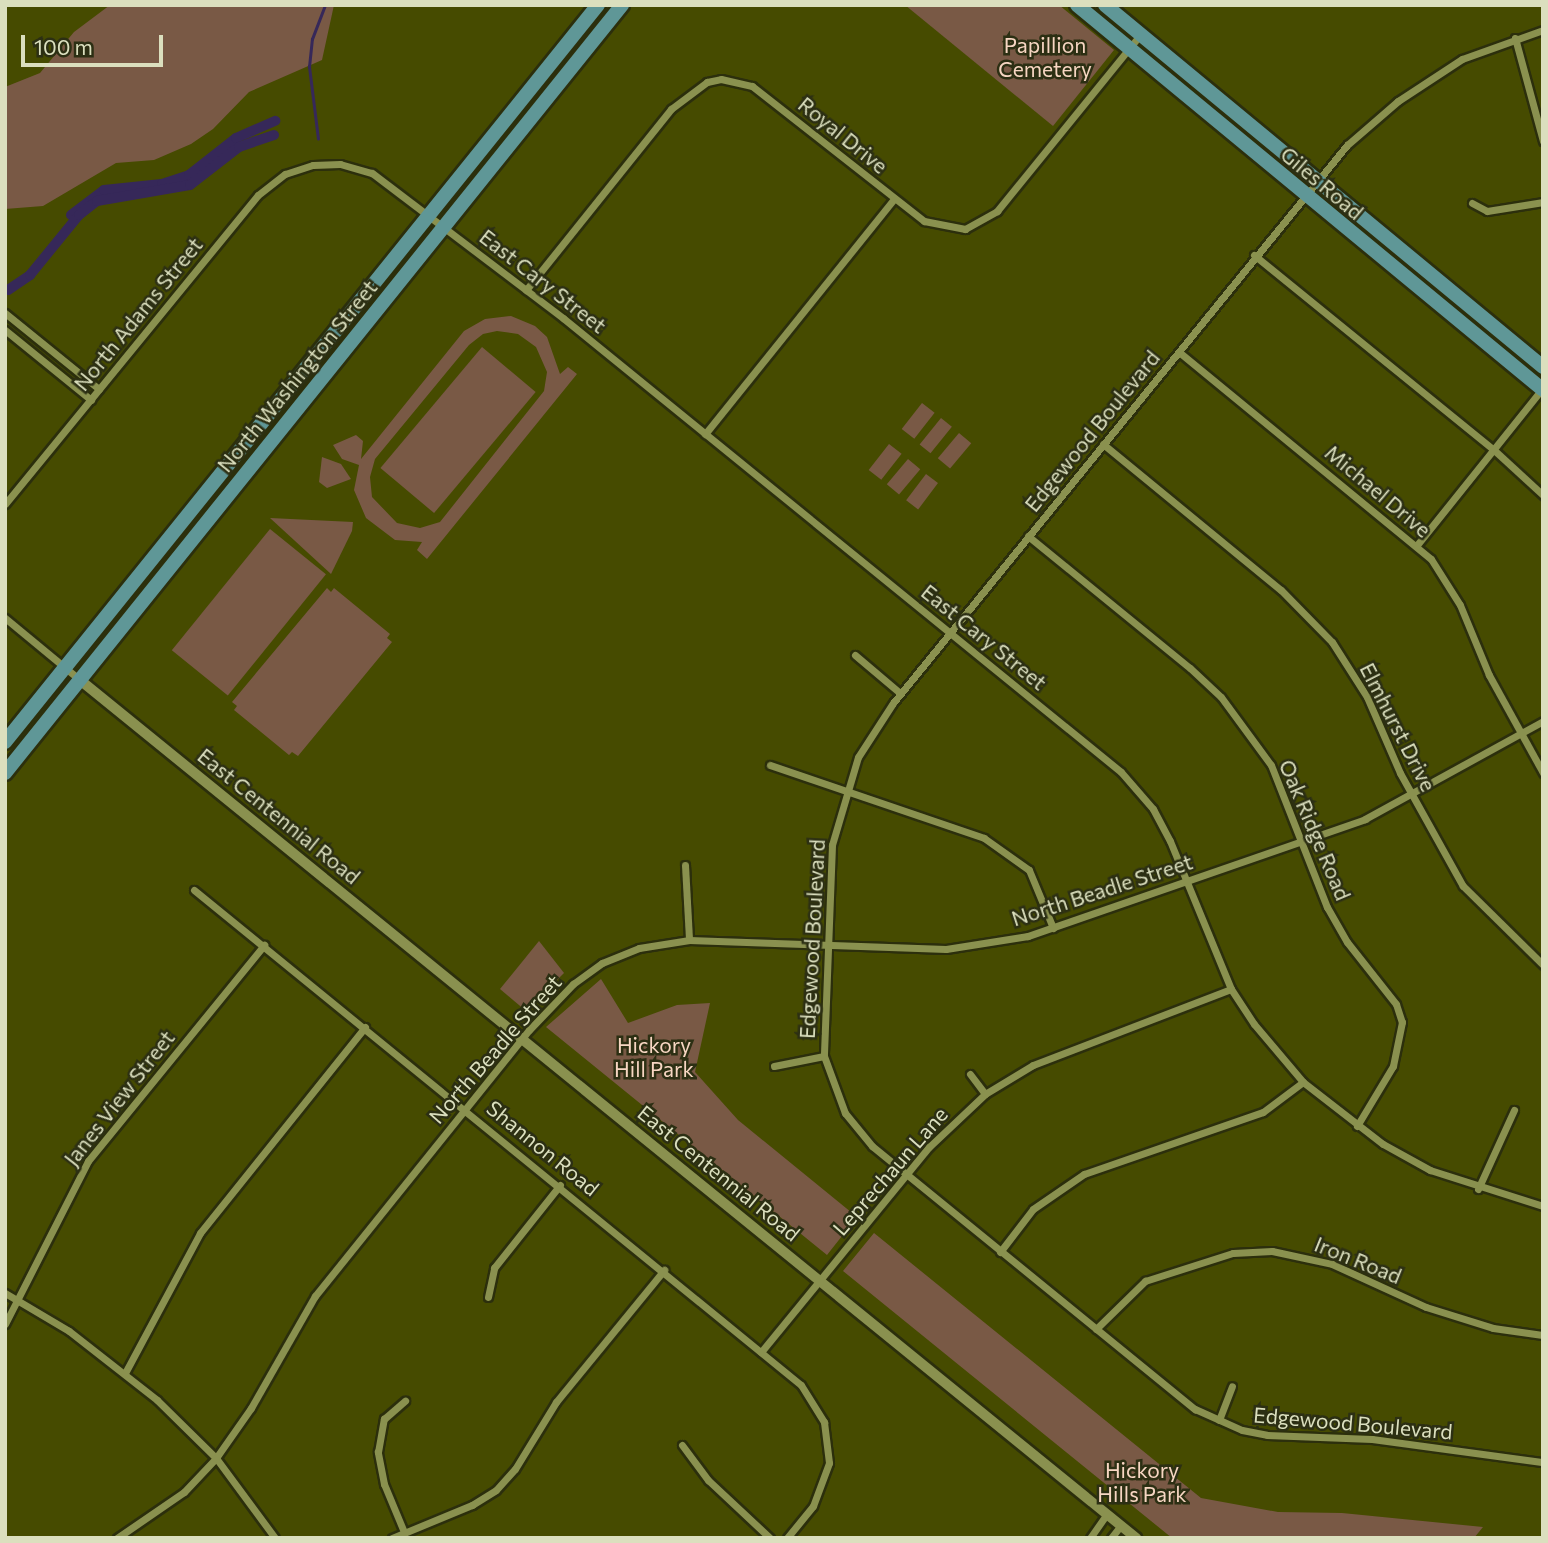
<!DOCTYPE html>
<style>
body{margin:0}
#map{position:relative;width:1548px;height:1543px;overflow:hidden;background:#464b00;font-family:Commissioner,sans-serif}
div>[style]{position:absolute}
.green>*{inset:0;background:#795945;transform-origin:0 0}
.stream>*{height:2.5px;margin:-1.25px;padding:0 1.25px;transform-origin:1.25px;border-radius:1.25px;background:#362859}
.canal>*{height:10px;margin:-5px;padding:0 5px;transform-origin:5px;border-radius:5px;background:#362859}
.roads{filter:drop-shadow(2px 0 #2c2f0c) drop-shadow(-2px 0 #2c2f0c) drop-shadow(0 2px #2c2f0c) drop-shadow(0 -2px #2c2f0c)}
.minor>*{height:7px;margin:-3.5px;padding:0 3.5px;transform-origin:3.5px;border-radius:3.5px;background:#8a914f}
.tertiary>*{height:10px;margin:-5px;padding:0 5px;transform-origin:5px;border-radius:5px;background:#8a914f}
.primary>*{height:14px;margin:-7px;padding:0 7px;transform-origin:7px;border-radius:7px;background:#5f9797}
span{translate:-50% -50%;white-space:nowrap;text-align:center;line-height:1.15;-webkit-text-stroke:5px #2c2f13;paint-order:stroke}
.park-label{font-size:21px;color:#f7d6c2}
.street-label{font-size:21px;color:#dbdfbe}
.frame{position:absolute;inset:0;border:7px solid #dbdfbe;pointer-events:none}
.scale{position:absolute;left:21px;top:35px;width:142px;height:32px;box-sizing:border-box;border:4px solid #dbdfbe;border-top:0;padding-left:9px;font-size:21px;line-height:24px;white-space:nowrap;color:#dbdfbe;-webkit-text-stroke:5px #2c2f13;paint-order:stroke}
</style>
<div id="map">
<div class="green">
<div style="clip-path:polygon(110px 5px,334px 5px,322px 60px,249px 92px,213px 129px,191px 144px,154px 160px,116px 163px,43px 206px,5px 209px,5px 87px,40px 73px,74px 32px)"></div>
<div style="clip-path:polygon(905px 5px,1059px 5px,1114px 50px,1053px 126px)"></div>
<div style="clip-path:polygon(evenodd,511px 316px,535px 326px,547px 337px,560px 374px,568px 367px,577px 374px,427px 559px,417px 550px,422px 542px,395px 540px,366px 518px,354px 490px,359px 465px,342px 459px,333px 445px,356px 435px,363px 441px,361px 459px,464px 331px,485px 319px,511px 316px,497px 331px,518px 334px,536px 347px,547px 372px,544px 391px,440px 522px,420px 528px,397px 523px,372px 497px,370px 477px,375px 459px,469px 345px,483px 334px,497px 331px)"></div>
<div style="left:482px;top:347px;width:70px;height:158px;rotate:40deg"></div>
<div style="left:922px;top:403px;width:16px;height:33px;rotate:38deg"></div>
<div style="left:941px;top:418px;width:14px;height:34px;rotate:39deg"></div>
<div style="left:959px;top:433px;width:16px;height:33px;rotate:40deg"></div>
<div style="left:889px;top:444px;width:16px;height:33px;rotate:38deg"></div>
<div style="clip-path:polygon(322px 457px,341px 464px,351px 479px,327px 488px,319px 482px)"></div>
<div style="left:908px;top:459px;width:16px;height:33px;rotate:40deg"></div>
<div style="left:926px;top:474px;width:15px;height:33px;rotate:37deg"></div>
<div style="clip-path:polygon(270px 518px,353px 522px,352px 531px,331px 574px)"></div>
<div style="left:270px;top:529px;width:72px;height:156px;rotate:39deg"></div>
<div style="clip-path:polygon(327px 588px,331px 592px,334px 588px,390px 634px,387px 638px,392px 642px,298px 756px,292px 752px,289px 755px,234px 710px,237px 706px,232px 702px)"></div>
<div style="clip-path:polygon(539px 941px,564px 973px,526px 1011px,500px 989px)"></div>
<div style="clip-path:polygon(601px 979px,628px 1023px,677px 1005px,710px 1003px,695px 1072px,738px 1120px,857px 1217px,827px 1255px,546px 1027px)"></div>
<div style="clip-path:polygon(874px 1233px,1201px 1498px,1278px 1512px,1342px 1513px,1483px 1527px,1474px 1538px,1172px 1538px,843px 1271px)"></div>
</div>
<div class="stream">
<div style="left:318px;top:139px;width:73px;rotate:-97.1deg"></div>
<div style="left:309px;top:67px;width:28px;rotate:-84deg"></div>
<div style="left:312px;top:39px;width:36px;rotate:-69deg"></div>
</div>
<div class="canal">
<div style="left:71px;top:215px;width:41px;rotate:-37.1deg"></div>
<div style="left:104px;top:190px;width:58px;rotate:-5.9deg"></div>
<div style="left:162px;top:184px;width:28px;rotate:-18deg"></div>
<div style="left:189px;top:175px;width:60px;rotate:-38.2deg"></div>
<div style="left:236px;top:138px;width:43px;rotate:-23.6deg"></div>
<div style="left:8px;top:290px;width:27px;rotate:-34deg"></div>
<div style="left:30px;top:275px;width:77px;rotate:-50.8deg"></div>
<div style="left:79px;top:215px;width:23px;rotate:-38deg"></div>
<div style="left:97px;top:201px;width:94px;rotate:-9.8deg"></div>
<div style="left:190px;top:185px;width:62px;rotate:-37.8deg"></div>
<div style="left:239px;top:147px;width:37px;rotate:-19deg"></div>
</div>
<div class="roads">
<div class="minor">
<div style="left:1543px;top:30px;width:86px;rotate:160.3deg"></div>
<div style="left:1462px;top:59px;width:77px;rotate:146.7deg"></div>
<div style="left:1398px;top:101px;width:67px;rotate:139.2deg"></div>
<div style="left:1347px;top:145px;width:719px;rotate:129.13deg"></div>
<div style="left:893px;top:703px;width:64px;rotate:122.9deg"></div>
<div style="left:858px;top:757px;width:92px;rotate:106.5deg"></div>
<div style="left:832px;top:845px;width:211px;rotate:92.2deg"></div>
<div style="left:824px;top:1056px;width:61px;rotate:69.8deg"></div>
<div style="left:845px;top:1113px;width:43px;rotate:50.7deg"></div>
<div style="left:872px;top:1146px;width:417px;rotate:39.2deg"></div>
<div style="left:1195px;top:1409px;width:51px;rotate:24.1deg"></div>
<div style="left:1242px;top:1430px;width:25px;rotate:11deg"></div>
<div style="left:1267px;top:1435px;width:105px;rotate:2.2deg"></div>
<div style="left:1372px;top:1439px;width:173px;rotate:7.7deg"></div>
<div style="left:1515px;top:38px;width:107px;rotate:74.8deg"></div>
<div style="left:1472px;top:203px;width:17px;rotate:28deg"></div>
<div style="left:1487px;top:211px;width:57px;rotate:-9.1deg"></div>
<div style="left:1254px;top:255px;width:309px;rotate:39.1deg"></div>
<div style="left:1494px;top:450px;width:67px;rotate:42.6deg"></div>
<div style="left:526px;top:290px;width:232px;rotate:-51.3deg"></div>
<div style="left:671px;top:109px;width:45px;rotate:-36.9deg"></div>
<div style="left:707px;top:82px;width:14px;rotate:-12deg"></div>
<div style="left:721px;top:79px;width:32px;rotate:13deg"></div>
<div style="left:752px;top:86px;width:219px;rotate:38.1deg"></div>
<div style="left:924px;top:221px;width:42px;rotate:11deg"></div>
<div style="left:965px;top:229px;width:37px;rotate:-29deg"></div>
<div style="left:997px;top:211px;width:227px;rotate:-50.9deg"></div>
<div style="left:5px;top:313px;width:121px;rotate:39deg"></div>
<div style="left:5px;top:330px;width:111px;rotate:39.1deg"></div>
<div style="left:1179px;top:352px;width:326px;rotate:39.4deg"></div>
<div style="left:1431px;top:559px;width:54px;rotate:57.8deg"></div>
<div style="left:1460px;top:605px;width:76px;rotate:67.5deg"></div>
<div style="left:1489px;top:675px;width:112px;rotate:61.1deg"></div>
<div style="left:705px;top:434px;width:302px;rotate:-51.2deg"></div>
<div style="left:1103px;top:444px;width:230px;rotate:39.4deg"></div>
<div style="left:1281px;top:590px;width:73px;rotate:45.6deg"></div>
<div style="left:1332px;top:642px;width:65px;rotate:57.5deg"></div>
<div style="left:1367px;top:697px;width:83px;rotate:66.5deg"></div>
<div style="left:1400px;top:773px;width:129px;rotate:60.9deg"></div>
<div style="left:1463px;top:886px;width:112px;rotate:44.6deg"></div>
<div style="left:5px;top:504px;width:399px;rotate:-50.7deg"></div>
<div style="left:258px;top:195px;width:34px;rotate:-38deg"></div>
<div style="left:285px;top:174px;width:29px;rotate:-18deg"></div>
<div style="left:313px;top:165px;width:27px;rotate:-2deg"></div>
<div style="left:340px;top:164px;width:33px;rotate:16deg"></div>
<div style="left:372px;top:173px;width:240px;rotate:37.2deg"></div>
<div style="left:563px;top:318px;width:719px;rotate:39.13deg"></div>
<div style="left:1121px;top:772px;width:49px;rotate:49.1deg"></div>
<div style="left:1153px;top:809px;width:36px;rotate:62deg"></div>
<div style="left:1170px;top:841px;width:160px;rotate:67.6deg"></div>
<div style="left:1231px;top:989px;width:42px;rotate:56.7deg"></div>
<div style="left:1254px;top:1024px;width:76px;rotate:49.8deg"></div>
<div style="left:1303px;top:1082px;width:101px;rotate:37.8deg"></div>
<div style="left:1383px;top:1144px;width:54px;rotate:29deg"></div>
<div style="left:1430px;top:1170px;width:119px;rotate:17.7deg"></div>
<div style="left:1028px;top:536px;width:209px;rotate:39.2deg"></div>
<div style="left:1190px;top:668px;width:42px;rotate:43.1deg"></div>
<div style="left:1221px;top:697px;width:84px;rotate:53.7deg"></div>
<div style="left:1271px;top:765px;width:153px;rotate:68.5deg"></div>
<div style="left:1327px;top:907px;width:40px;rotate:60.3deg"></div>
<div style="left:1347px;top:942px;width:79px;rotate:51.7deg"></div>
<div style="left:1396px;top:1004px;width:19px;rotate:72deg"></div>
<div style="left:1402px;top:1022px;width:45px;rotate:101.6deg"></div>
<div style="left:1393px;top:1066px;width:70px;rotate:121deg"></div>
<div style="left:1417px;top:545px;width:200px;rotate:-51.3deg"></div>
<div style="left:5px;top:618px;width:97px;rotate:39.6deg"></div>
<div style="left:855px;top:655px;width:59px;rotate:40.2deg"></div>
<div style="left:770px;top:765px;width:226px;rotate:18.8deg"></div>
<div style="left:984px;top:838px;width:55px;rotate:35.4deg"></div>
<div style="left:1029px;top:870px;width:63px;rotate:67.5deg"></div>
<div style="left:685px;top:865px;width:75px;rotate:86.9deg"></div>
<div style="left:194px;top:890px;width:783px;rotate:39.2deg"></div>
<div style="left:801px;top:1385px;width:44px;rotate:58.1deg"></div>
<div style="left:824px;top:1422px;width:41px;rotate:83deg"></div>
<div style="left:829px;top:1463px;width:46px;rotate:110.4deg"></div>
<div style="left:813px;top:1506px;width:41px;rotate:129.1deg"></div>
<div style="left:774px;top:1066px;width:51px;rotate:-11.3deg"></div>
<div style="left:970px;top:1074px;width:25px;rotate:53deg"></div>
<div style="left:1478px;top:1189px;width:87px;rotate:-65.5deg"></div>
<div style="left:1000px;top:1252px;width:54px;rotate:-52.5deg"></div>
<div style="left:1033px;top:1209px;width:62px;rotate:-34.5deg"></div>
<div style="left:1084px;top:1174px;width:189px;rotate:-19.1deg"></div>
<div style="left:1263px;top:1112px;width:50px;rotate:-36.9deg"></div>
<div style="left:5px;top:1293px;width:74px;rotate:30.7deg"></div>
<div style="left:69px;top:1331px;width:112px;rotate:38.1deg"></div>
<div style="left:157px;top:1400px;width:83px;rotate:44.5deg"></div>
<div style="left:216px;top:1458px;width:99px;rotate:53.6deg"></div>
<div style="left:488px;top:1297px;width:30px;rotate:-78deg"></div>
<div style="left:494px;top:1268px;width:106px;rotate:-51.5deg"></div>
<div style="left:5px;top:1324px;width:183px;rotate:-63deg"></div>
<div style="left:88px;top:1161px;width:279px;rotate:-50.8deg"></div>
<div style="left:1096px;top:1329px;width:69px;rotate:-44.4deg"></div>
<div style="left:1145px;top:1281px;width:92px;rotate:-17.7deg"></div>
<div style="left:1233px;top:1253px;width:39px;rotate:-3deg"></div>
<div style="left:1272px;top:1251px;width:61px;rotate:12.2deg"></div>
<div style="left:1332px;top:1264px;width:103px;rotate:24.6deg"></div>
<div style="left:1426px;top:1307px;width:70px;rotate:17.4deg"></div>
<div style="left:1493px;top:1328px;width:50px;rotate:8deg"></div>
<div style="left:761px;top:1352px;width:265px;rotate:-50.7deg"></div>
<div style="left:929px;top:1147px;width:77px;rotate:-43.4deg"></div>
<div style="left:985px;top:1094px;width:56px;rotate:-31.1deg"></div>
<div style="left:1033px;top:1065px;width:212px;rotate:-21deg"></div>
<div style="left:125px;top:1373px;width:159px;rotate:-61.8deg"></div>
<div style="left:200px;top:1233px;width:264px;rotate:-51.3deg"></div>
<div style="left:1219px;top:1420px;width:36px;rotate:-69deg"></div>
<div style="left:682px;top:1445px;width:44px;rotate:53.4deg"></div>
<div style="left:708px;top:1480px;width:85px;rotate:43.1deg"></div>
<div style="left:404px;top:1532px;width:52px;rotate:-112.6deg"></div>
<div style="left:384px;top:1484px;width:33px;rotate:-101deg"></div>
<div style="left:378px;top:1452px;width:34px;rotate:-80deg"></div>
<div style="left:384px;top:1419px;width:28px;rotate:-41deg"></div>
<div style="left:117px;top:1538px;width:81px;rotate:-34.5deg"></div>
<div style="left:184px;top:1492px;width:47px;rotate:-46.7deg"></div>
<div style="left:216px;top:1458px;width:61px;rotate:-55deg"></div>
<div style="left:251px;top:1408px;width:129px;rotate:-60.3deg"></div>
<div style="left:315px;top:1296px;width:341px;rotate:-51.2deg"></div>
<div style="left:529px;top:1030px;width:64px;rotate:-46.3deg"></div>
<div style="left:573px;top:984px;width:36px;rotate:-36deg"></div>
<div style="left:602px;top:963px;width:40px;rotate:-22deg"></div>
<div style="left:639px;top:948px;width:51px;rotate:-9.1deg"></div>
<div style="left:689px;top:940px;width:257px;rotate:2deg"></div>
<div style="left:946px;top:949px;width:83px;rotate:-9deg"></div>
<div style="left:1028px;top:936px;width:357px;rotate:-19.1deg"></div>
<div style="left:1365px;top:819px;width:203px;rotate:-28.8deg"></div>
<div style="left:392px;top:1538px;width:87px;rotate:-22.4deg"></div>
<div style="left:472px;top:1505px;width:28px;rotate:-32deg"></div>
<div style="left:496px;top:1490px;width:28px;rotate:-48deg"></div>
<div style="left:515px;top:1469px;width:79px;rotate:-58.5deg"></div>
<div style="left:556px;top:1402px;width:171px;rotate:-50.7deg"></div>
<div style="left:1090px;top:1538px;width:29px;rotate:-55deg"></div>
<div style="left:1111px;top:1538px;width:16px;rotate:-52deg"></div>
</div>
<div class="tertiary">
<div style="left:80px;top:680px;width:1361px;rotate:39.09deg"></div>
</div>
<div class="primary">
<div style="left:1077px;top:5px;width:604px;rotate:39.56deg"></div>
<div style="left:1105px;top:5px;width:568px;rotate:39.57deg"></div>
<div style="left:5px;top:742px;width:946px;rotate:-51.18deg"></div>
<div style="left:5px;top:773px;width:985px;rotate:-51.22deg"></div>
</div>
</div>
<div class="park-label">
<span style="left:1045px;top:57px">Papillion<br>Cemetery</span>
<span style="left:654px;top:1057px">Hickory<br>Hill Park</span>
<span style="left:1142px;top:1482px">Hickory<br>Hills Park</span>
</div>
<div class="street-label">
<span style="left:843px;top:135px;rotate:39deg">Royal Drive</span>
<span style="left:1322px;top:183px;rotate:40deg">Giles Road</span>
<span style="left:543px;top:281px;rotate:38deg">East Cary Street</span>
<span style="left:138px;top:314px;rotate:-51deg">North Adams Street</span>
<span style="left:297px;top:376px;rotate:-51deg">North Washington Street</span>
<span style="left:1092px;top:431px;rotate:-51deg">Edgewood Boulevard</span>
<span style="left:1378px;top:491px;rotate:40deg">Michael Drive</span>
<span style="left:984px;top:637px;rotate:39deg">East Cary Street</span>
<span style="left:1398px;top:727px;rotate:63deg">Elmhurst Drive</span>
<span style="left:279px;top:816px;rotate:39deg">East Centennial Road</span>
<span style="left:1315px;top:830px;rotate:67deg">Oak Ridge Road</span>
<span style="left:1102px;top:890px;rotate:-18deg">North Beadle Street</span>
<span style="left:812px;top:939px;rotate:-87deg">Edgewood Boulevard</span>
<span style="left:495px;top:1049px;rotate:-49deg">North Beadle Street</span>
<span style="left:119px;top:1098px;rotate:-52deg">Janes View Street</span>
<span style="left:543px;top:1148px;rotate:39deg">Shannon Road</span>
<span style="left:890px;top:1171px;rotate:-49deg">Leprechaun Lane</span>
<span style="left:719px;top:1173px;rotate:39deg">East Centennial Road</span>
<span style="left:1358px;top:1260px;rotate:22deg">Iron Road</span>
<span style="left:1353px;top:1423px;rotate:5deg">Edgewood Boulevard</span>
</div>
<div class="frame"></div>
<div class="scale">100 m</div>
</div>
